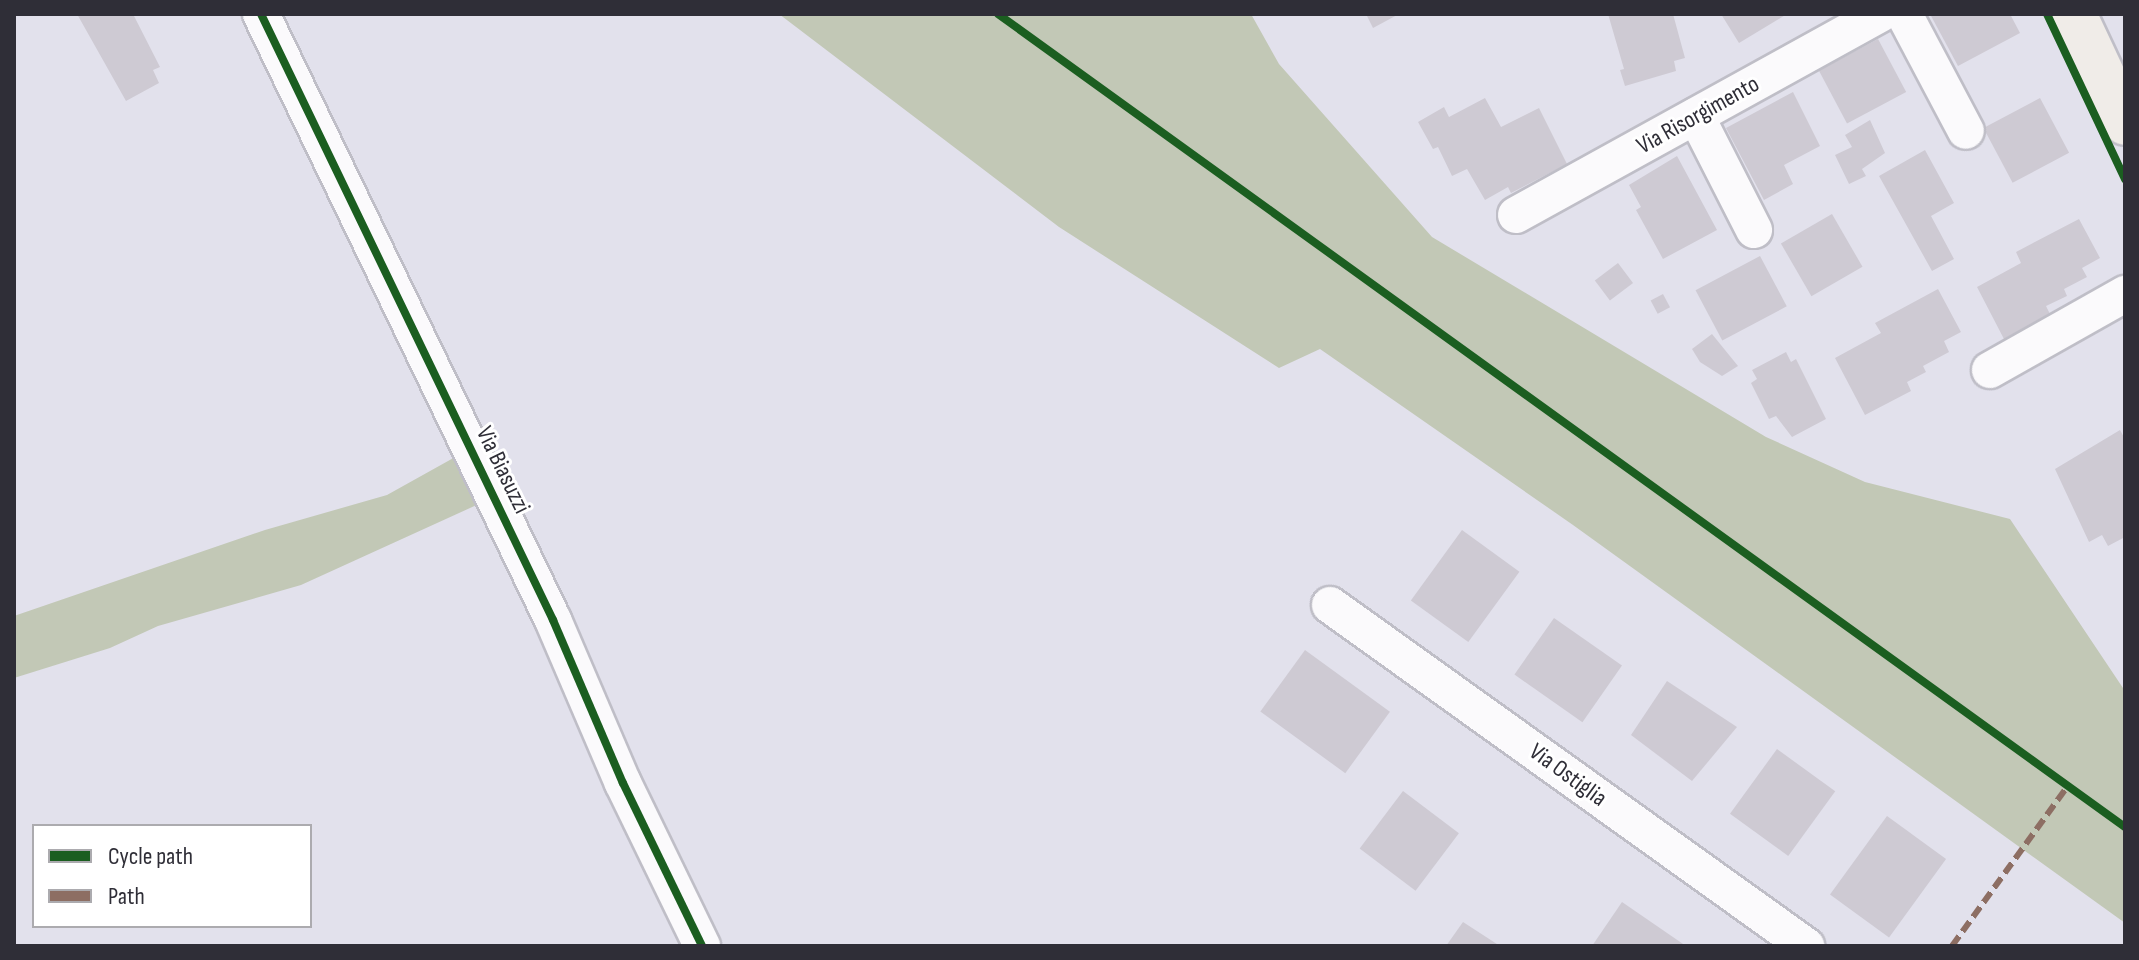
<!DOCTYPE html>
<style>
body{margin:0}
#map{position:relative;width:2139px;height:960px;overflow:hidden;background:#e2e1ec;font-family:"Sofia Sans Condensed",sans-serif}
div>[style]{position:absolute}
.green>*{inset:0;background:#c2c8b6}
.building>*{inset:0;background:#cecad3;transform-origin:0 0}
.roads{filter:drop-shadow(2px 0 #bfbec7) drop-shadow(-2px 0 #bfbec7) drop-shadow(0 2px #bfbec7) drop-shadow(0 -2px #bfbec7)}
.minor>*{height:36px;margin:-18px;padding:0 18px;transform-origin:18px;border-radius:18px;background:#fbfafc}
.major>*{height:44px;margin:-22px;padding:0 22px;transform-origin:22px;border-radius:22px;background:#f0ece8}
.quiet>*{height:6px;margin-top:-3px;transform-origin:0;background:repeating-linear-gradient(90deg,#8d6e63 0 12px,transparent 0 18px)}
.cycleway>*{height:8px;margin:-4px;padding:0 4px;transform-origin:4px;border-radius:4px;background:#1b5e20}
span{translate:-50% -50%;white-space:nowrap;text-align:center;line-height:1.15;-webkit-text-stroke:6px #fff;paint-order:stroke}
.street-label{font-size:24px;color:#2f2e37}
.frame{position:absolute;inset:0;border:16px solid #2f2e37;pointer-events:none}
.legend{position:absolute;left:32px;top:824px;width:280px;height:104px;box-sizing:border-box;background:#fff;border:2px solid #acabaf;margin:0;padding:10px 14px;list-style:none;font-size:24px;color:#2f2e37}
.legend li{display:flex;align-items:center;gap:16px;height:40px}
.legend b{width:40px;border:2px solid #acabaf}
</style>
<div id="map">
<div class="green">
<div style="clip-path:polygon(779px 14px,1251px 14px,1279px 64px,1432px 237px,1766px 437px,1865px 482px,2010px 519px,2125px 691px,2125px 923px,1573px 525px,1320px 349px,1279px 368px,1059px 227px)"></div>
<div style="clip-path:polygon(457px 456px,481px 503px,301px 585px,158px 626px,110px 648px,14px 678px,14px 616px,265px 530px,387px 495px)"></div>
</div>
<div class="building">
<div style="clip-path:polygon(77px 14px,133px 14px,160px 67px,153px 70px,159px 83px,126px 101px)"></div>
<div style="clip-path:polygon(1366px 14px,1399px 14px,1373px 28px)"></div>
<div style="clip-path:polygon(1608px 14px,1673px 14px,1685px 58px,1674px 61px,1676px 71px,1625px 86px,1620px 70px,1624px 69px)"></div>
<div style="clip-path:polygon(1721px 14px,1787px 14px,1739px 43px)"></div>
<div style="clip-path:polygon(1930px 14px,2010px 14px,2020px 33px,1958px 66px)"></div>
<div style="left:1878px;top:39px;width:60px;height:67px;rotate:62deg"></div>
<div style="clip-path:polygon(1793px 92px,1820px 146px,1784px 165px,1793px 184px,1764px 200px,1726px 128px)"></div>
<div style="clip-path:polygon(1485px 98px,1501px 127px,1539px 108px,1567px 164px,1511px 193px,1508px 187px,1485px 200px,1467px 169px,1452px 176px,1438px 147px,1433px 149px,1418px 122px,1444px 107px,1449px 117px)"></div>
<div style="left:2040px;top:98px;width:62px;height:64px;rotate:62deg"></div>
<div style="clip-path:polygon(1870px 120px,1885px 153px,1862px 169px,1866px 176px,1849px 184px,1835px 155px,1852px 147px,1845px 135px)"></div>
<div style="clip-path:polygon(1925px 150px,1954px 203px,1931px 216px,1954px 259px,1932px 271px,1879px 176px)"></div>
<div style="clip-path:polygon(1677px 156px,1717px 230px,1663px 259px,1636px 210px,1641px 207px,1629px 185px)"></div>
<div style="left:1832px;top:214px;width:61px;height:59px;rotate:60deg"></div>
<div style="clip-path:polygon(2079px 219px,2100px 258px,2082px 268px,2087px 277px,2064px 289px,2067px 296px,2046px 306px,2051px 316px,2005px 341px,1977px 287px,2021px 263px,2016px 252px)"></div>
<div style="left:1760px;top:256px;width:57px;height:73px;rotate:62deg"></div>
<div style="left:1618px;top:263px;width:25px;height:29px;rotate:53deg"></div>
<div style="clip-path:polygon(1938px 289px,1961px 332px,1944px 341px,1949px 352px,1923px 366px,1926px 372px,1907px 382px,1911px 391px,1865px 415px,1835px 358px,1881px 333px,1875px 323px)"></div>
<div style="left:1663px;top:294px;width:15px;height:14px;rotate:62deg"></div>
<div style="clip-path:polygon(1712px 334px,1738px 366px,1722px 376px,1700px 362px,1692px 349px)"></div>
<div style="clip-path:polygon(1786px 352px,1791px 362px,1796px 359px,1826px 419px,1792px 437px,1776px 416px,1769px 419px,1751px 383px,1757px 379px,1752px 370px)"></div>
<div style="clip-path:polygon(2120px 430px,2125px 439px,2125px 537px,2108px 546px,2102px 535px,2089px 542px,2055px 469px)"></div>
<div style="left:1462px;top:530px;width:71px;height:87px;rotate:36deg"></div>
<div style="left:1554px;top:618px;width:83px;height:69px;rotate:35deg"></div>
<div style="left:1305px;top:650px;width:105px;height:76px;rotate:36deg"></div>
<div style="clip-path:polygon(1667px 681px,1737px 727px,1692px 781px,1631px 735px)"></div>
<div style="left:1777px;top:749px;width:72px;height:80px;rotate:36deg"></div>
<div style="left:1403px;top:791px;width:70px;height:72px;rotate:37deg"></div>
<div style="left:1887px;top:816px;width:73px;height:97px;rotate:36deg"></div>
<div style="clip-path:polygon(1622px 902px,1686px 946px,1592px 946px)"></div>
<div style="clip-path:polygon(1463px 922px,1500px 946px,1446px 946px)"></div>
</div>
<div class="roads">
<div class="minor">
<div style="left:261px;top:14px;width:673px;rotate:64.27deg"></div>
<div style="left:553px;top:620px;width:177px;rotate:66.8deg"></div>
<div style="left:623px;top:783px;width:181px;rotate:64.1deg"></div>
<div style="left:1904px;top:14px;width:132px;rotate:62.1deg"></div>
<div style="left:1696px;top:116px;width:128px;rotate:63deg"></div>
<div style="left:1516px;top:215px;width:416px;rotate:-28.9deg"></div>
<div style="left:1990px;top:370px;width:155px;rotate:-29.4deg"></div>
<div style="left:1330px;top:605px;width:586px;rotate:35.62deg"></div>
</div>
<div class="major">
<div style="left:2074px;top:14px;width:120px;rotate:64.9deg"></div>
</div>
</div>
<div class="quiet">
<div style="left:1952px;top:946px;width:198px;rotate:-54.1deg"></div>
</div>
<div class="cycleway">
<div style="left:261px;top:14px;width:673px;rotate:64.27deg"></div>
<div style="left:553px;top:620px;width:177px;rotate:66.8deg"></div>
<div style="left:623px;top:783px;width:181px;rotate:64.1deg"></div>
<div style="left:998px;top:14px;width:1390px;rotate:35.81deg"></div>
<div style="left:2047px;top:14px;width:183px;rotate:64.7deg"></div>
</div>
<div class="street-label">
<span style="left:1698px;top:115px;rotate:-29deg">Via Risorgimento</span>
<span style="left:503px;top:470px;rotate:64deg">Via Biasuzzi</span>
<span style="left:1568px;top:775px;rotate:36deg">Via Ostiglia</span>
</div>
<div class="frame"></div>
<ul class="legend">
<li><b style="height:10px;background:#1b5e20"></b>Cycle path</li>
<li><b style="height:10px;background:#8d6e63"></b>Path</li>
</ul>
</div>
